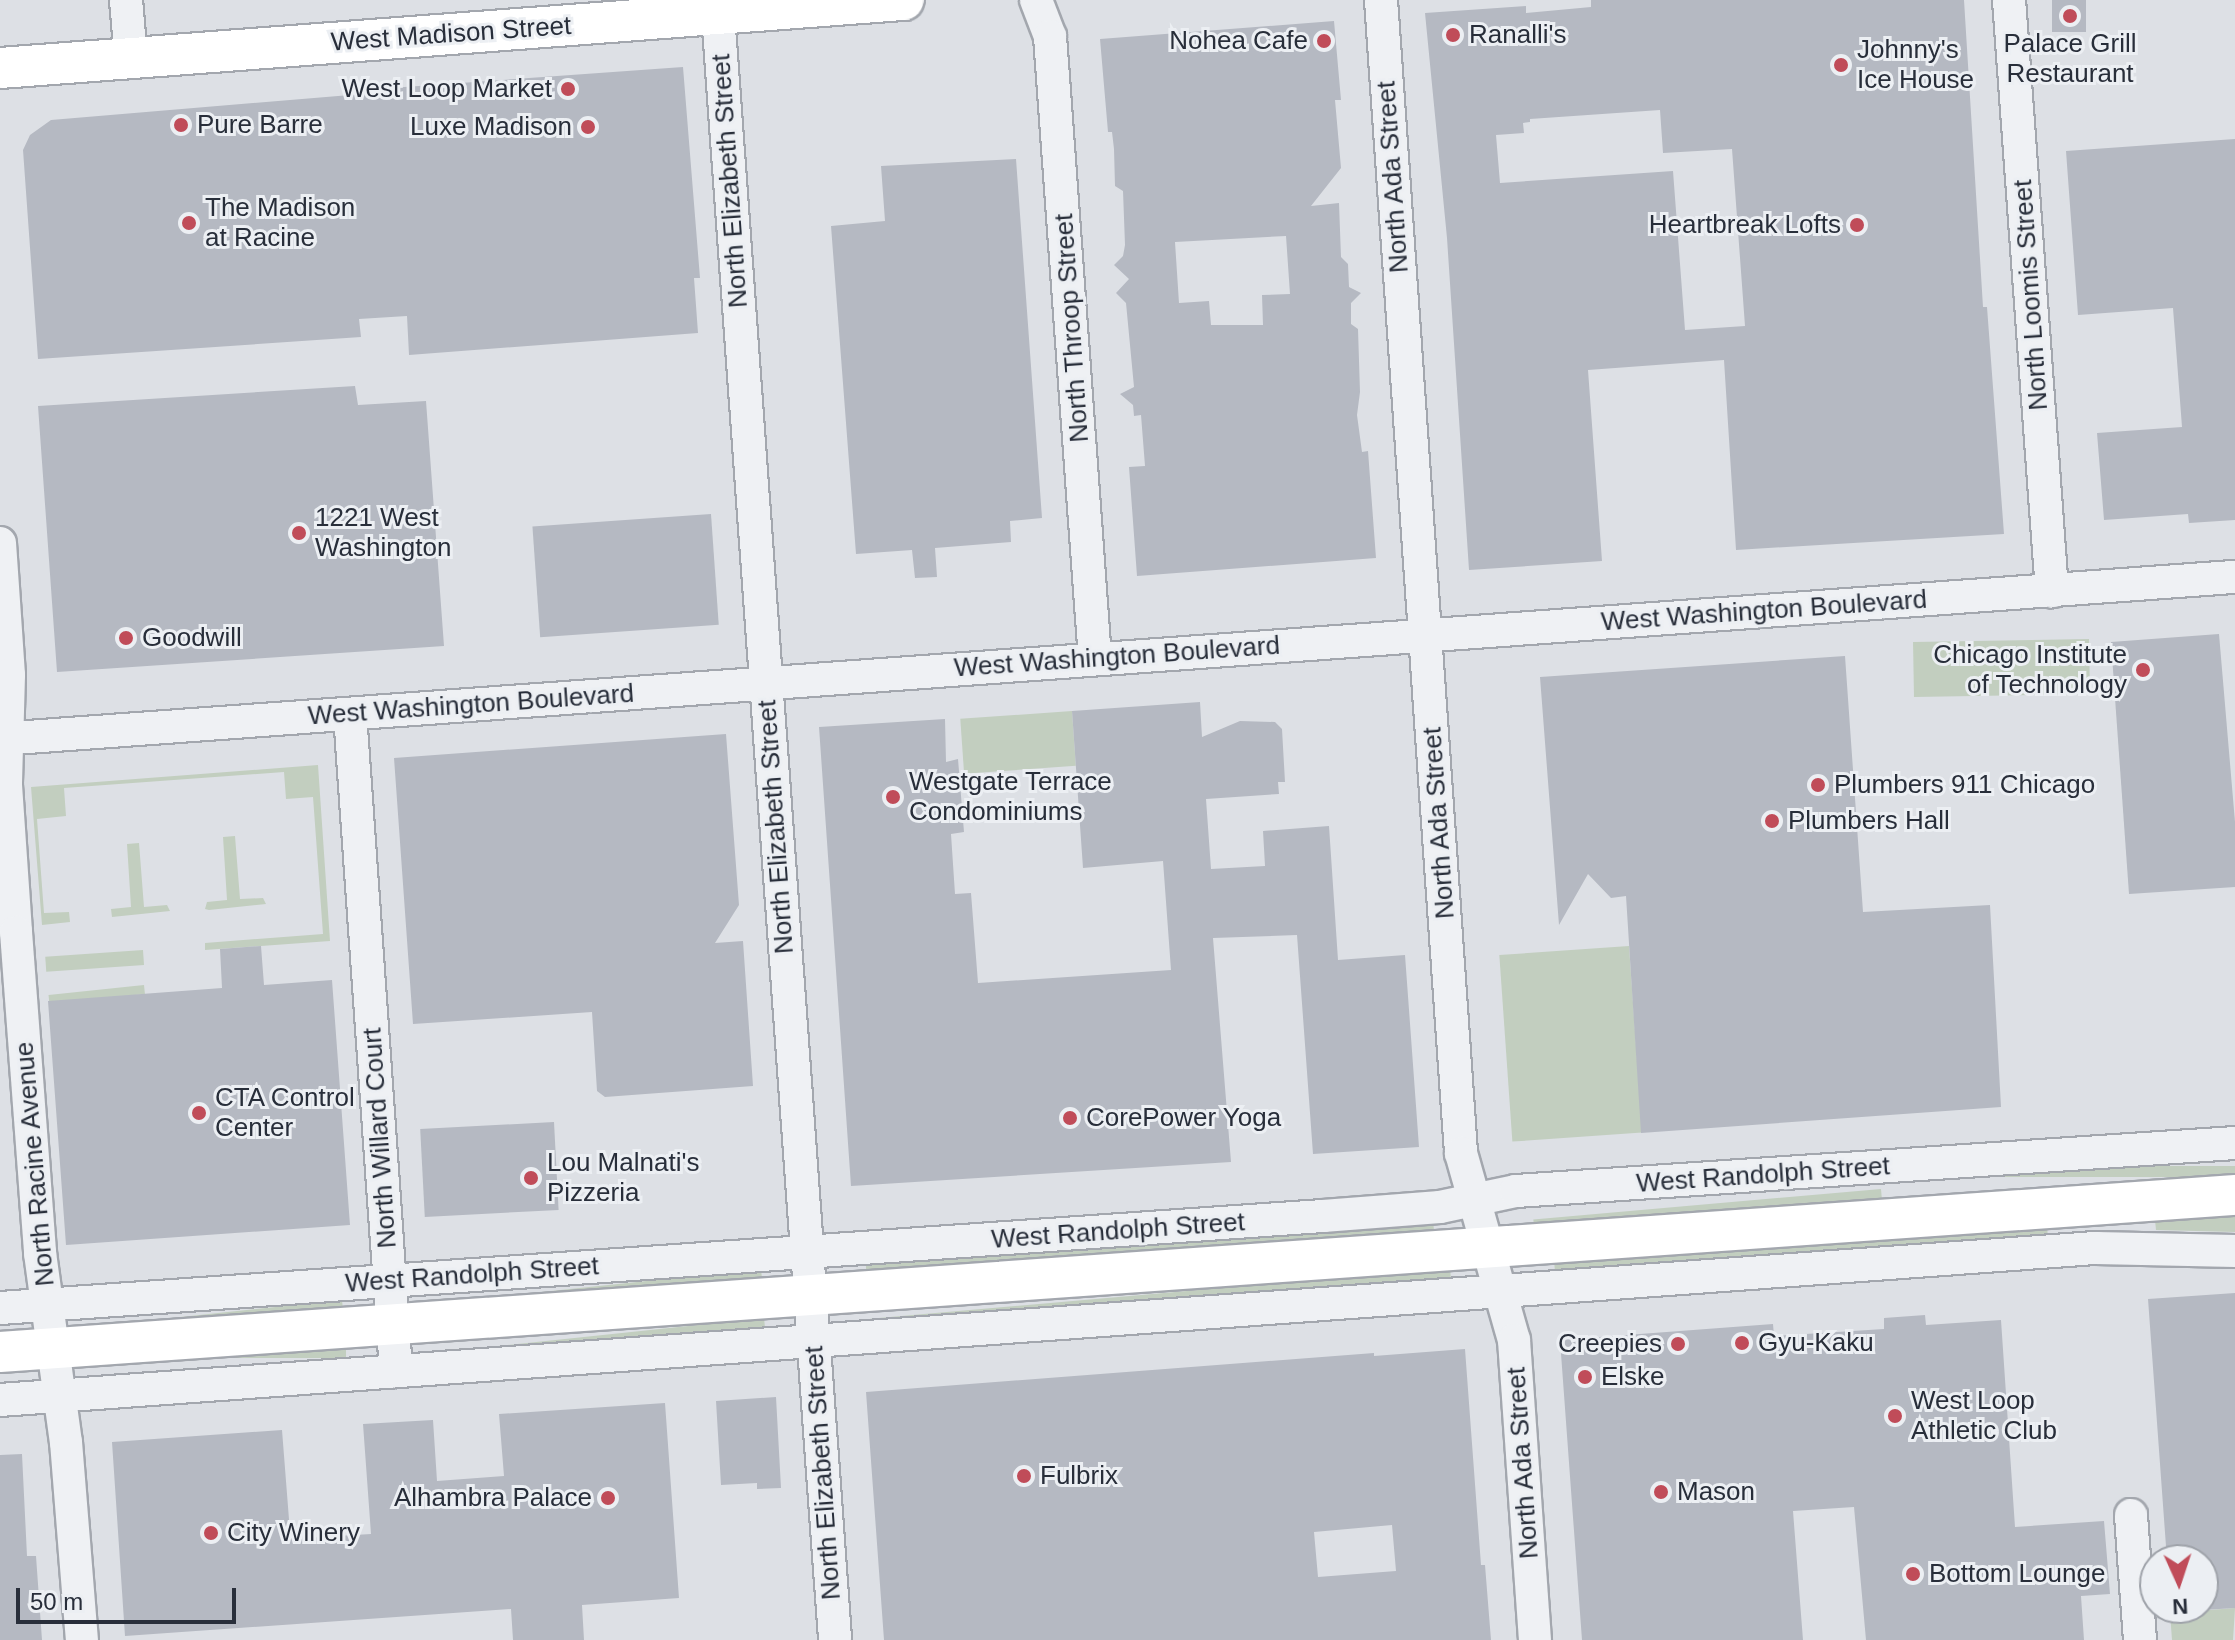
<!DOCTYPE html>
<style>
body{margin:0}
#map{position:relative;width:2235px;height:1640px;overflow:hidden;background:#dde0e5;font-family:Arial,sans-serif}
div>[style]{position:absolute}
.green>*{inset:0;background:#c2cebf;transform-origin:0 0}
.building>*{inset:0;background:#b5b9c2;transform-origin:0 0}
.roads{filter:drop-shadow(2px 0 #a3a7ae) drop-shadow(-2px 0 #a3a7ae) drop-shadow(0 2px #a3a7ae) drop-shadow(0 -2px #a3a7ae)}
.minor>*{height:32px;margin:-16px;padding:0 16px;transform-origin:16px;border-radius:16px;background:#eff1f4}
.major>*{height:40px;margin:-20px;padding:0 20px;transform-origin:20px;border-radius:20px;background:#fff}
.dots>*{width:22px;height:22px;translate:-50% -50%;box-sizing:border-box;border:4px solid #eceff3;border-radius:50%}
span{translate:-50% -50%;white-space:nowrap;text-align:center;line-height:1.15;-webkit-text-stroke:6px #eceff3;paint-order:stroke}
.street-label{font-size:26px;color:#282e3a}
.poi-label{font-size:26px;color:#282e3a}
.left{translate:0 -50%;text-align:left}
.right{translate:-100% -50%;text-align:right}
.north{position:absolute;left:2139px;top:1544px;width:80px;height:80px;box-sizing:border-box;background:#eceff3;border:2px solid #9ea2a9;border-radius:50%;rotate:177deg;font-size:22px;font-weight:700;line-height:32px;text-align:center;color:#282e3a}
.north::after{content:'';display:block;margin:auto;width:28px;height:36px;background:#c04c59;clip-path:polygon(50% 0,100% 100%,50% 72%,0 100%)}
.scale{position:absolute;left:16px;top:1588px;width:220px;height:36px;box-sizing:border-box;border:4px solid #282e3a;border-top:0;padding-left:10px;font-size:24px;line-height:28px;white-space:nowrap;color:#282e3a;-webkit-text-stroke:6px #eceff3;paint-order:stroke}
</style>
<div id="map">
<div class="green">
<div style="left:2089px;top:639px;width:55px;height:176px;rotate:89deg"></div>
<div style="left:1072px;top:711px;width:55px;height:112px;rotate:86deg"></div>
<div style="clip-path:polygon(318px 765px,330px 941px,205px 950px,205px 943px,323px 934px,313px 797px,286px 799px,284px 772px,64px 788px,66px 816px,37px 819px,44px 913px,69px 912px,70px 922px,42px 925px,31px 787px)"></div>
<div style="clip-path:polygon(235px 836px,240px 899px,263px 898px,266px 904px,209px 910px,205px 909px,207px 902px,227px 900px,223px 837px)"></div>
<div style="clip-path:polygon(139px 843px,144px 907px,167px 905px,170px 911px,112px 917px,111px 909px,131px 907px,127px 844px)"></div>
<div style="left:1629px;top:946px;width:187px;height:130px;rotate:86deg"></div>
<div style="left:143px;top:950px;width:15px;height:98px;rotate:86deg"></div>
<div style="left:144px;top:985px;width:9px;height:96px;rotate:84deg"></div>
<div style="left:2235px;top:1166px;width:11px;height:240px;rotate:90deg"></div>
<div style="left:1881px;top:1189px;width:11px;height:349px;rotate:85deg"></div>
<div style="clip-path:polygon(2235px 1216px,2235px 1232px,2156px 1230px,2155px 1220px)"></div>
<div style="clip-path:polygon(1433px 1221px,1434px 1230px,866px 1271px,866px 1260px)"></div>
<div style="clip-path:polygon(2047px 1225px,2048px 1239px,1555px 1272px,1554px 1260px)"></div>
<div style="left:1450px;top:1268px;width:11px;height:582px;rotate:85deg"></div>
<div style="left:761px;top:1269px;width:10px;height:323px;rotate:84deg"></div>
<div style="left:342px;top:1300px;width:9px;height:243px;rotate:84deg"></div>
<div style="left:764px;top:1318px;width:9px;height:323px;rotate:84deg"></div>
<div style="left:346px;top:1347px;width:11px;height:229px;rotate:90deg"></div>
<div style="clip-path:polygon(2235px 1608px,2233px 1640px,2172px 1640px,2170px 1613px)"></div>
</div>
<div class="building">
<div style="clip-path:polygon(evenodd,1591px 0,1964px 0,1983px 307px,1987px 307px,2004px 534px,1736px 550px,1724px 360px,1588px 370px,1602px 561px,1469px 570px,1447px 238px,1425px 13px,1526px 6px,1526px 13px,1591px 7px,1591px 0,1660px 110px,1663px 153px,1732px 149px,1745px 326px,1685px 330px,1673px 171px,1500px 183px,1496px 135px,1524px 133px,1523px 123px,1530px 122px,1530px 119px,1660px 110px)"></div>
<div style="left:2052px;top:0;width:34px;height:32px"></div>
<div style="clip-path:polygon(evenodd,1334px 21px,1341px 100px,1335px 100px,1341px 168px,1311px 206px,1339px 203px,1341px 257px,1348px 264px,1349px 287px,1361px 293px,1351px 303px,1351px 324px,1358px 329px,1360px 392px,1357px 415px,1362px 452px,1368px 451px,1376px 558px,1137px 576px,1129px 467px,1145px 466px,1141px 415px,1134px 416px,1133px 405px,1120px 394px,1134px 387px,1126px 303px,1116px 293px,1129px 279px,1114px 265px,1123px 256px,1125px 245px,1123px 191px,1115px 186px,1114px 149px,1112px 132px,1108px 132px,1100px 39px,1334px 21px,1286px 236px,1290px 294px,1262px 295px,1263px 325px,1211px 325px,1209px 301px,1179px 303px,1175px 242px,1286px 236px)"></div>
<div style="clip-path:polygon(683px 67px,700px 278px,694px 278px,698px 333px,409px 355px,407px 316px,359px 319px,361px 337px,38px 359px,23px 150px,30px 135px,51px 120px,362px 94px,362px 90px)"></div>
<div style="clip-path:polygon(2235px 139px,2235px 520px,2189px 523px,2188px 514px,2104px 520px,2097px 433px,2182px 427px,2173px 308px,2078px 315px,2066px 151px)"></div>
<div style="clip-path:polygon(1016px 159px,1042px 518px,1010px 521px,1011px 542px,935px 548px,937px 577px,915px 578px,912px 550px,856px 554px,831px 226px,885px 221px,881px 166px)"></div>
<div style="clip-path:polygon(355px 386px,358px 405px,426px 401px,444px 646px,57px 672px,38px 406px)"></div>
<div style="left:711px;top:514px;width:111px;height:179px;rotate:86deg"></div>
<div style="clip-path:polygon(2219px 634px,2235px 822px,2235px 887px,2129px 894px,2111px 642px)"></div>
<div style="clip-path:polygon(1845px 656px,1863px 912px,1990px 905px,2001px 1107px,1641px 1133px,1626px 896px,1611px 898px,1588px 874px,1559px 925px,1540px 677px)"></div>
<div style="clip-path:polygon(1200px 702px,1202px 737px,1240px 721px,1275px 722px,1282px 729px,1285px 782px,1278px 782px,1279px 794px,1206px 799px,1211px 869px,1265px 866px,1263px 831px,1329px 826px,1338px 960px,1405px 955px,1419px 1147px,1313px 1154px,1297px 935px,1213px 938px,1231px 1162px,851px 1186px,819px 727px,945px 719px,946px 762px,958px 759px,964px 832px,951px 834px,955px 894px,971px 893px,978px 983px,1171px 970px,1163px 861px,1083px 868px,1072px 711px)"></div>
<div style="clip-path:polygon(726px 734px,739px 905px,715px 943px,743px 941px,753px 1086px,605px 1097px,597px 1091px,592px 1012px,413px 1024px,394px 758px)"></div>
<div style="clip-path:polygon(261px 946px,264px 985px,332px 980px,350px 1225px,66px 1245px,48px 1001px,222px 988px,220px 949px)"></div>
<div style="left:554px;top:1122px;width:88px;height:134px;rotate:87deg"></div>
<div style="clip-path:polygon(2235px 1293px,2235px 1608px,2203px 1610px,2203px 1560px,2167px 1560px,2148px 1299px)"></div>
<div style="clip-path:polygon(1925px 1315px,1926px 1325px,2001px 1320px,2015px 1527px,2104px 1521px,2110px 1594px,2081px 1596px,2084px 1640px,1866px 1640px,1854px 1507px,1793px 1511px,1803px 1640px,1582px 1640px,1560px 1340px,1773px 1324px,1774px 1336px,1884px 1329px,1884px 1318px)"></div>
<div style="clip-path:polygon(evenodd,1465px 1349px,1481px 1565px,1485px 1565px,1491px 1640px,884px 1640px,866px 1392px,1374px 1353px,1374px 1356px,1465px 1349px,1392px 1525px,1396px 1571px,1318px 1577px,1314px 1532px,1392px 1525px)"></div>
<div style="clip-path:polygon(776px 1397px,781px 1488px,757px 1489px,757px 1483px,721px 1485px,716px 1401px)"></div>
<div style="clip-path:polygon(665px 1403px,679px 1598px,582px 1605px,584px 1640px,513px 1640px,511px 1609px,125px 1636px,112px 1442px,282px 1430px,290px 1532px,304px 1531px,305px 1538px,371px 1534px,363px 1424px,433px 1420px,437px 1481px,504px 1476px,499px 1414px)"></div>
<div style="clip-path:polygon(22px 1454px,27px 1556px,36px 1556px,42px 1640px,0 1640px,0 1455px)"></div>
</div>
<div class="roads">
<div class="minor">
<div style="left:126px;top:0;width:58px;rotate:85.1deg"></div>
<div style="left:1036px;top:0;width:39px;rotate:69deg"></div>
<div style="left:1050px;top:36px;width:625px;rotate:85.87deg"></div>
<div style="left:1381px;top:0;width:1156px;rotate:86.03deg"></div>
<div style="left:1461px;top:1153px;width:194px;rotate:74.2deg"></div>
<div style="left:1514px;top:1340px;width:301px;rotate:86deg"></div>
<div style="left:2009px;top:0;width:593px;rotate:85.84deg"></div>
<div style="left:718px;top:14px;width:1630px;rotate:85.88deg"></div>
<div style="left:0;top:543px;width:132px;rotate:86.1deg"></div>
<div style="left:9px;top:675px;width:110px;rotate:91.6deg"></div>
<div style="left:6px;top:785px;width:147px;rotate:86.1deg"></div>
<div style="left:16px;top:932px;width:322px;rotate:85.7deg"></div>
<div style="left:40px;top:1253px;width:191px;rotate:82.2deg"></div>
<div style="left:66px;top:1442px;width:199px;rotate:85.4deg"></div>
<div style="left:350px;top:714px;width:659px;rotate:85.99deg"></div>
<div style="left:0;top:739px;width:2241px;rotate:-4.15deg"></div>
<div style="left:0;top:1308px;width:1326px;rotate:-3.98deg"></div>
<div style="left:1323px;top:1216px;width:117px;rotate:-4.4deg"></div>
<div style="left:1440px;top:1207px;width:78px;rotate:-11.9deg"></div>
<div style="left:1516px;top:1191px;width:721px;rotate:-3.82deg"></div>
<div style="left:0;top:1400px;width:2102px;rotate:-4.15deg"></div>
<div style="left:2096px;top:1248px;width:139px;rotate:1.2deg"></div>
<div style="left:2131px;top:1515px;width:125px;rotate:85.9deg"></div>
</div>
<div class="major">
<div style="left:0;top:68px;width:906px;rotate:-4.31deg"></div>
<div style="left:0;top:1352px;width:2241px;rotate:-4.02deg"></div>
</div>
</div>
<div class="dots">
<div style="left:2070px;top:16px;background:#c04c59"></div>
<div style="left:1453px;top:35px;background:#c04c59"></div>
<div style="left:1324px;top:41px;background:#c04c59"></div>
<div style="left:1841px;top:65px;background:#c04c59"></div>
<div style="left:568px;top:89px;background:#c04c59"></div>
<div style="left:181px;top:125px;background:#c04c59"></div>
<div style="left:588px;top:127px;background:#c04c59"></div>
<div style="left:189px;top:223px;background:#c04c59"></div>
<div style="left:1857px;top:225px;background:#c04c59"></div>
<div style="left:299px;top:533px;background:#c04c59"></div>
<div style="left:126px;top:638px;background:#c04c59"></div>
<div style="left:2143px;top:670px;background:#c04c59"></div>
<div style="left:1818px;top:785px;background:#c04c59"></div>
<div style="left:893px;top:797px;background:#c04c59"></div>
<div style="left:1772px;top:821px;background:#c04c59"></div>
<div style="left:199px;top:1113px;background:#c04c59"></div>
<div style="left:1070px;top:1118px;background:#c04c59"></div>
<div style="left:531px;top:1178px;background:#c04c59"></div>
<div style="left:1742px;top:1343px;background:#c04c59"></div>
<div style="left:1678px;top:1344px;background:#c04c59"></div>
<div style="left:1585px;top:1377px;background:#c04c59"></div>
<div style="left:1895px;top:1416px;background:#c04c59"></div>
<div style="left:1024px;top:1476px;background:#c04c59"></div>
<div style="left:1661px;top:1492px;background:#c04c59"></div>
<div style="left:608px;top:1498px;background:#c04c59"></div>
<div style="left:211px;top:1533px;background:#c04c59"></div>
<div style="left:1913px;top:1574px;background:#c04c59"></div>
</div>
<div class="street-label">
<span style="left:451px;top:34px;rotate:-4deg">West Madison Street</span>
<span style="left:1393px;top:177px;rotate:-94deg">North Ada Street</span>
<span style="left:730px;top:181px;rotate:-94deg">North Elizabeth Street</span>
<span style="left:2031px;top:295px;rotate:-94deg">North Loomis Street</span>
<span style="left:1072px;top:328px;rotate:-94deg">North Throop Street</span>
<span style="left:1764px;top:611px;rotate:-4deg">West Washington Boulevard</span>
<span style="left:1117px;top:657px;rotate:-4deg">West Washington Boulevard</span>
<span style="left:471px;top:705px;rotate:-4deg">West Washington Boulevard</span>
<span style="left:1439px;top:823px;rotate:-94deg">North Ada Street</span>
<span style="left:776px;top:827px;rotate:-94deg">North Elizabeth Street</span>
<span style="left:380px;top:1138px;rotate:-94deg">North Willard Court</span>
<span style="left:35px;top:1164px;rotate:-95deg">North Racine Avenue</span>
<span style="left:1763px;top:1175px;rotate:-4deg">West Randolph Street</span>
<span style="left:1118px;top:1231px;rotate:-4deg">West Randolph Street</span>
<span style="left:472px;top:1275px;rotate:-4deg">West Randolph Street</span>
<span style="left:1523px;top:1463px;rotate:-94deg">North Ada Street</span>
<span style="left:823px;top:1473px;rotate:-94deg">North Elizabeth Street</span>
</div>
<div class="poi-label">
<span class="left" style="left:1469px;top:35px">Ranalli's</span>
<span class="right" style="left:1308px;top:41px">Nohea Cafe</span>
<span style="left:2070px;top:59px">Palace Grill<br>Restaurant</span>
<span class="left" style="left:1857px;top:65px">Johnny's<br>Ice House</span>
<span class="right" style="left:552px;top:89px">West Loop Market</span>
<span class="left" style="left:197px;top:125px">Pure Barre</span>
<span class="right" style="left:572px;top:127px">Luxe Madison</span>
<span class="left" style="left:205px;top:223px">The Madison<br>at Racine</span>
<span class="right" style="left:1841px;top:225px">Heartbreak Lofts</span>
<span class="left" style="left:315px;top:533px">1221 West<br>Washington</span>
<span class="left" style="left:142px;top:638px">Goodwill</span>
<span class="right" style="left:2127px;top:670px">Chicago Institute<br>of Technology</span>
<span class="left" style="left:909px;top:797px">Westgate Terrace<br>Condominiums</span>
<span class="left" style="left:1834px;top:785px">Plumbers 911 Chicago</span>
<span class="left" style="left:1788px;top:821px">Plumbers Hall</span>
<span class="left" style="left:215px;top:1113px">CTA Control<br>Center</span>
<span class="left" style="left:1086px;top:1118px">CorePower Yoga</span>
<span class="left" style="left:547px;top:1178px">Lou Malnati's<br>Pizzeria</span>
<span class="left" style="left:1758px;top:1343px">Gyu-Kaku</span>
<span class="right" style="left:1662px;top:1344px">Creepies</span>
<span class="left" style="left:1601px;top:1377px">Elske</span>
<span class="left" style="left:1911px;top:1416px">West Loop<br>Athletic Club</span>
<span class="left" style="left:1040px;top:1476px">Fulbrix</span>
<span class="left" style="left:1677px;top:1492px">Mason</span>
<span class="right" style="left:592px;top:1498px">Alhambra Palace</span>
<span class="left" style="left:227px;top:1533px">City Winery</span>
<span class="left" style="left:1929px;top:1574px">Bottom Lounge</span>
</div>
<div class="north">N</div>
<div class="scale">50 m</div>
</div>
